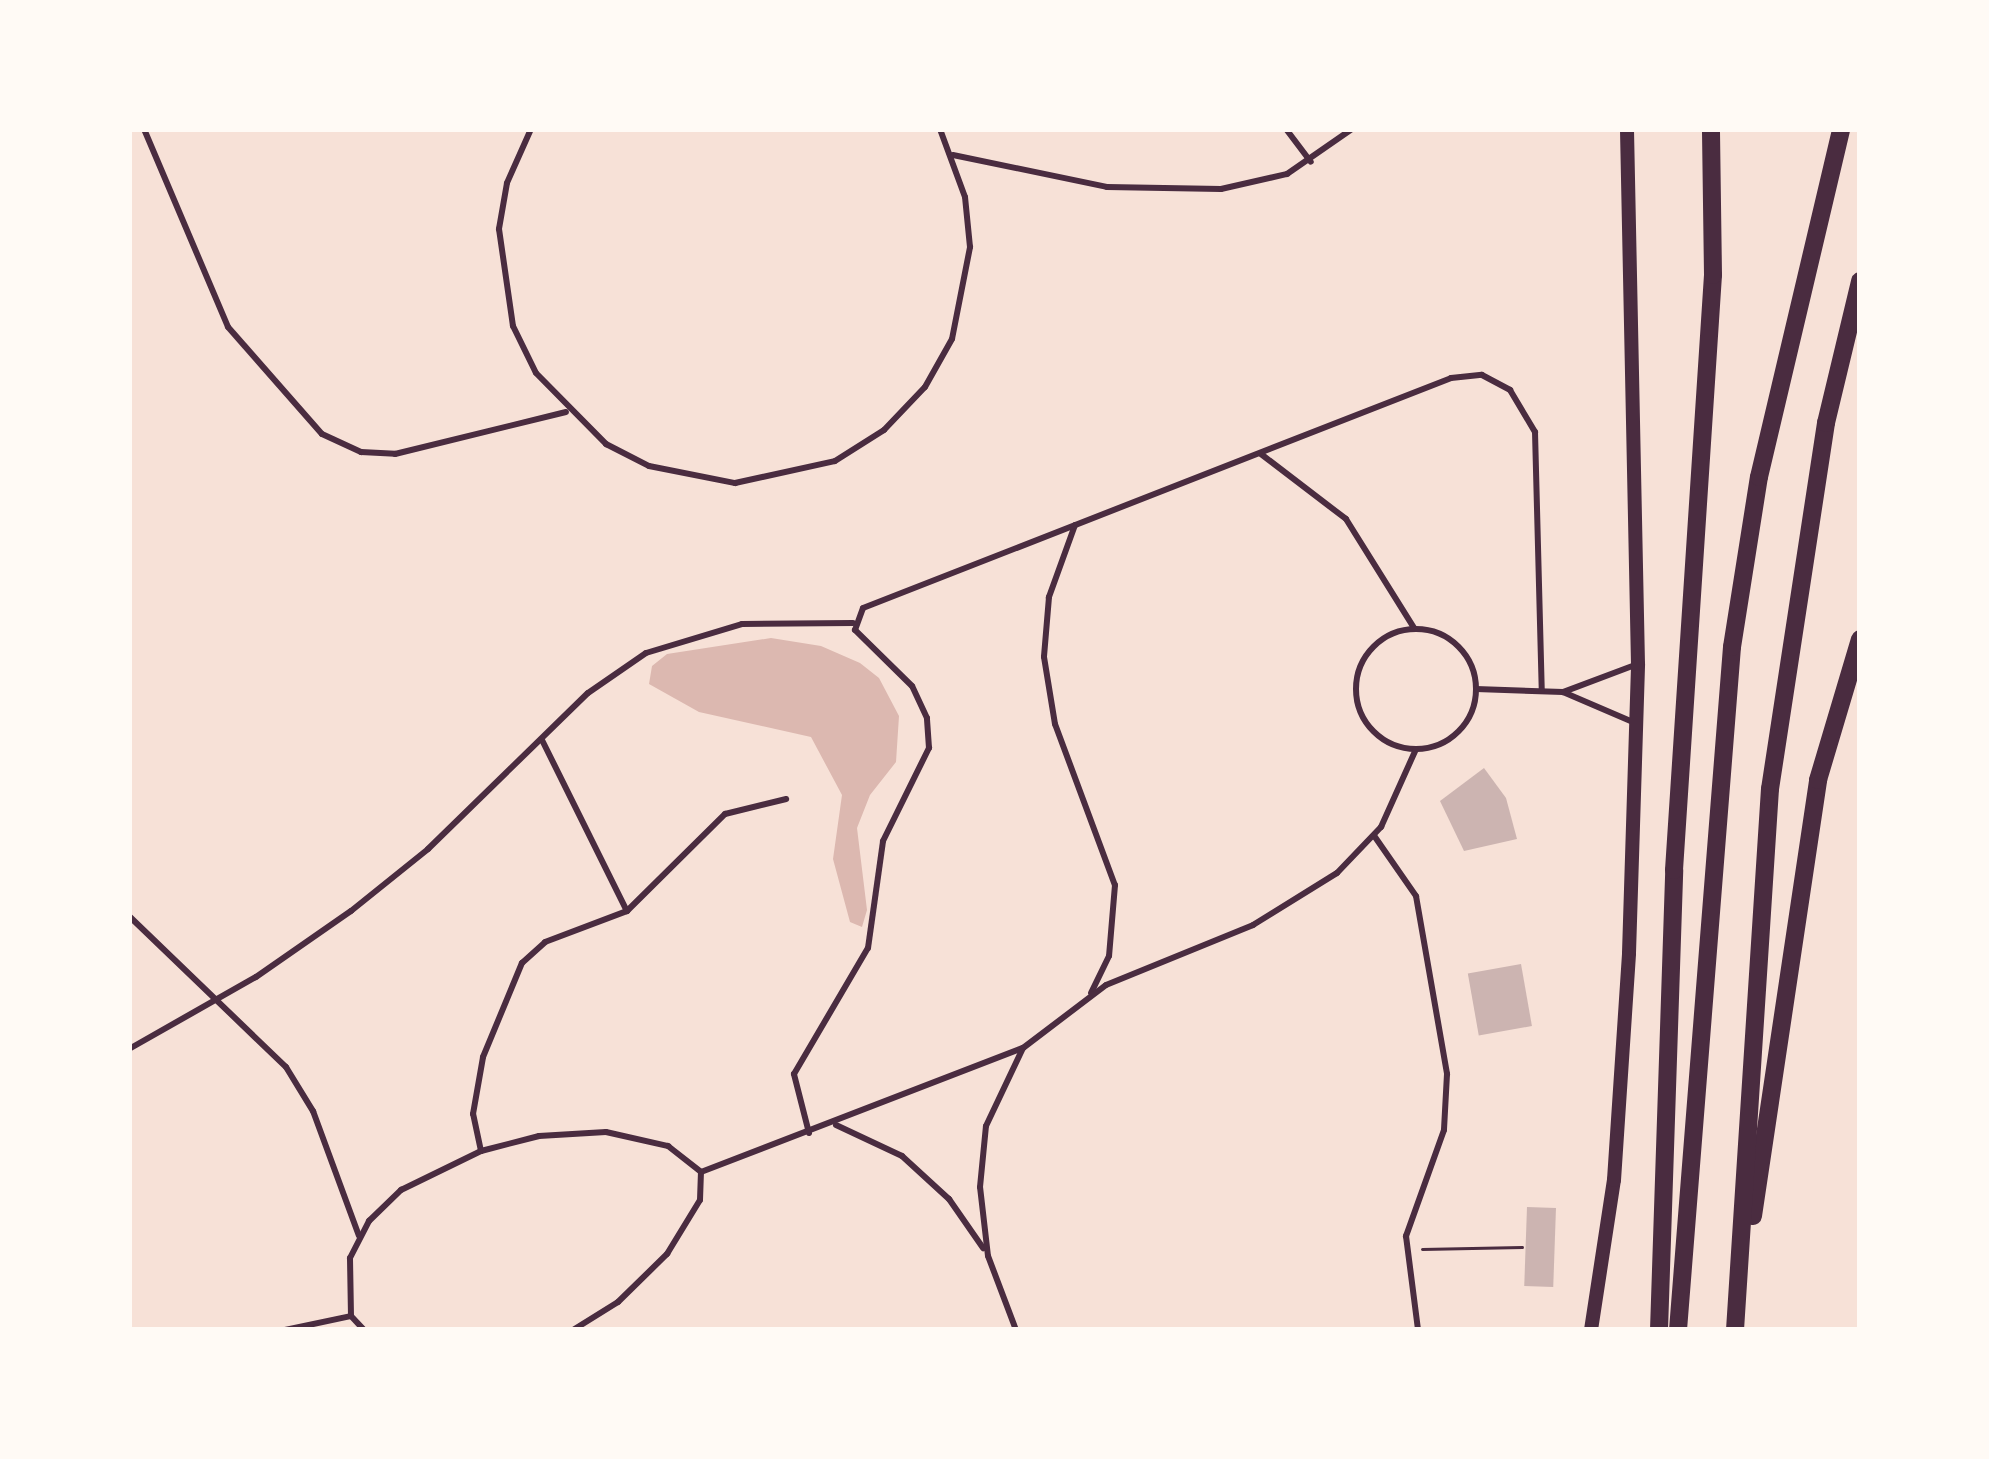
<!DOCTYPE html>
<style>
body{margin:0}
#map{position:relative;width:1989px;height:1459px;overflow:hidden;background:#f7e1d7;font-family:"PT Sans Narrow",sans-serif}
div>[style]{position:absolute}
.water>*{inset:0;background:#dcb8b0}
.building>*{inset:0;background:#ccb4b1;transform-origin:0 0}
.path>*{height:3px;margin:-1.5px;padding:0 1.5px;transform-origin:1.5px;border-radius:1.5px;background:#4a2c40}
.service>*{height:6px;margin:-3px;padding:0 3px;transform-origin:3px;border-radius:3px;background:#4a2c40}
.service>.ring{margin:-3px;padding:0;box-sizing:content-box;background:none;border:6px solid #4a2c40;border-radius:50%}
.tertiary>*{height:14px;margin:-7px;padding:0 7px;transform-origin:7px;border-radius:7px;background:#4a2c40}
.motorway>*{height:18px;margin:-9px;padding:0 9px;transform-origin:9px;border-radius:9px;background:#4a2c40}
span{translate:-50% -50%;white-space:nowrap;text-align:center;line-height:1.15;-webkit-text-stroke:9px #fffaf5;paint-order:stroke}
.frame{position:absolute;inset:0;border:132px solid #fffaf5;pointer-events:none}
</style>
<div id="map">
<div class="water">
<div style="clip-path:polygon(771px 638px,821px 646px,860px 663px,879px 678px,899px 716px,896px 762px,870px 795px,857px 828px,867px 910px,862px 927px,850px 922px,833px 859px,842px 795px,811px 737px,699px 712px,649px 684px,652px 666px,667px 654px)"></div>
</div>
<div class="building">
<div style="clip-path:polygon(1484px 768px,1506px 798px,1517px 839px,1464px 851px,1440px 801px)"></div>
<div style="left:1521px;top:964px;width:63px;height:54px;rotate:80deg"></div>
<div style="left:1527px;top:1207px;width:29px;height:79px;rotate:2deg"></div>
</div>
<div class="path">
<div style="left:1422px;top:1249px;width:100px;rotate:-1.1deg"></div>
</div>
<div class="service">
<div style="left:144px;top:129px;width:215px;rotate:67deg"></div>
<div style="left:228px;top:327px;width:142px;rotate:48.7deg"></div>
<div style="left:322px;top:434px;width:43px;rotate:24.8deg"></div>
<div style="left:361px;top:452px;width:34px;rotate:3deg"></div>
<div style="left:395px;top:454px;width:176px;rotate:-13.8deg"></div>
<div style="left:531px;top:129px;width:59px;rotate:114deg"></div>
<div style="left:507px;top:183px;width:47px;rotate:99.9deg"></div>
<div style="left:499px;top:229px;width:98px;rotate:81.8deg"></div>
<div style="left:513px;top:326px;width:52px;rotate:63.9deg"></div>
<div style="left:536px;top:373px;width:100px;rotate:45.4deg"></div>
<div style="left:606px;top:444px;width:48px;rotate:27.1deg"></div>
<div style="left:649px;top:466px;width:88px;rotate:11.2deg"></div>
<div style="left:735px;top:483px;width:102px;rotate:-12.4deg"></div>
<div style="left:835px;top:461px;width:58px;rotate:-32.3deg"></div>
<div style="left:884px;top:430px;width:59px;rotate:-46.4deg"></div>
<div style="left:925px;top:387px;width:55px;rotate:-60.6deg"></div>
<div style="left:952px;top:339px;width:94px;rotate:-78.9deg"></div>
<div style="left:970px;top:247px;width:50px;rotate:-95.7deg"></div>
<div style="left:965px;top:197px;width:72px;rotate:-110.2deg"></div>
<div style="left:1286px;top:129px;width:41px;rotate:52.9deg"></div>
<div style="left:953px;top:155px;width:157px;rotate:11.7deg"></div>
<div style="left:1107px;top:187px;width:114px;rotate:1deg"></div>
<div style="left:1221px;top:189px;width:68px;rotate:-12.8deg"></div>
<div style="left:1287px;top:174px;width:79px;rotate:-34.7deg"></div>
<div style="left:1261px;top:454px;width:107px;rotate:37.4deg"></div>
<div style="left:1346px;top:519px;width:128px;rotate:58deg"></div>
<div style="left:1075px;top:525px;width:77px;rotate:109.9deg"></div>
<div style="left:1049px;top:597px;width:60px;rotate:94.8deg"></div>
<div style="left:1044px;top:657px;width:68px;rotate:80.7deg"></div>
<div style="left:1055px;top:724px;width:172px;rotate:69.6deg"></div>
<div style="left:1115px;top:885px;width:71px;rotate:94.8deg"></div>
<div style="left:1109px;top:956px;width:41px;rotate:115.9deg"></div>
<div class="ring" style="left:1356px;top:629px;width:114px;height:114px"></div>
<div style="left:1635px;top:665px;width:77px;rotate:159.4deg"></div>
<div style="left:1563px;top:692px;width:78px;rotate:23.3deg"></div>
<div style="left:1476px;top:689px;width:87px;rotate:2deg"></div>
<div style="left:542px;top:740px;width:191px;rotate:63.6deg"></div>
<div style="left:1375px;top:837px;width:72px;rotate:55.2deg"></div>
<div style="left:1416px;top:896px;width:181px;rotate:80.1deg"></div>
<div style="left:1447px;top:1074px;width:56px;rotate:93.1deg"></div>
<div style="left:1444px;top:1130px;width:113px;rotate:109.7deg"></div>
<div style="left:1406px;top:1236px;width:95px;rotate:82.7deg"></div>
<div style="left:129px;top:916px;width:218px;rotate:43.9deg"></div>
<div style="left:286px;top:1067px;width:52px;rotate:58.5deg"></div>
<div style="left:313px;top:1111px;width:133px;rotate:69.8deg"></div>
<div style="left:129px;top:1049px;width:146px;rotate:-29.6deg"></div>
<div style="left:256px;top:977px;width:116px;rotate:-34.8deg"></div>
<div style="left:351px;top:911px;width:99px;rotate:-38.8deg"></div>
<div style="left:428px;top:849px;width:223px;rotate:-44.3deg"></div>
<div style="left:588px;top:693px;width:70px;rotate:-34.6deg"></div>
<div style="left:646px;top:653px;width:100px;rotate:-16.8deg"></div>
<div style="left:742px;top:624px;width:111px;rotate:-0.5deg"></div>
<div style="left:836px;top:1125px;width:73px;rotate:25.2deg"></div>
<div style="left:902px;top:1156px;width:64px;rotate:42.5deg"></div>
<div style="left:949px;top:1199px;width:60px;rotate:55.2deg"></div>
<div style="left:809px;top:1133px;width:61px;rotate:-104.3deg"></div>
<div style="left:794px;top:1074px;width:146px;rotate:-59.6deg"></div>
<div style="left:868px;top:948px;width:108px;rotate:-82deg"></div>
<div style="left:883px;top:841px;width:104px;rotate:-63.7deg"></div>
<div style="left:929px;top:748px;width:30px;rotate:-94deg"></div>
<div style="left:927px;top:718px;width:35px;rotate:-115deg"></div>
<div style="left:912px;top:686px;width:80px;rotate:-135.5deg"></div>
<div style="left:855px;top:630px;width:23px;rotate:-70deg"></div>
<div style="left:863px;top:608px;width:631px;rotate:-21.36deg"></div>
<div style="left:1451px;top:378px;width:31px;rotate:-6deg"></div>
<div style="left:1482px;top:375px;width:32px;rotate:28deg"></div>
<div style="left:1510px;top:390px;width:49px;rotate:59.2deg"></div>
<div style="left:1535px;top:432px;width:259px;rotate:88.5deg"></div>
<div style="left:481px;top:1151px;width:38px;rotate:-102deg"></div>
<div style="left:473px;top:1114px;width:58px;rotate:-80deg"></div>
<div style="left:483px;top:1057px;width:102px;rotate:-67.5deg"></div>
<div style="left:522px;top:963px;width:31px;rotate:-42deg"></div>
<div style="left:545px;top:942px;width:88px;rotate:-20.7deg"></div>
<div style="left:627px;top:911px;width:138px;rotate:-44.7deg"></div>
<div style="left:725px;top:814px;width:63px;rotate:-13.8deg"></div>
<div style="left:351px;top:1316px;width:19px;rotate:47deg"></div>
<div style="left:285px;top:1330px;width:67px;rotate:-12deg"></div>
<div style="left:351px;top:1316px;width:58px;rotate:-91deg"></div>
<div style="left:350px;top:1258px;width:42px;rotate:-62.8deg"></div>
<div style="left:369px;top:1221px;width:45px;rotate:-44.1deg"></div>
<div style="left:401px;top:1190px;width:89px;rotate:-26deg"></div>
<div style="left:481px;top:1151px;width:60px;rotate:-14.5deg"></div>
<div style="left:539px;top:1136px;width:67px;rotate:-3.4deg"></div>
<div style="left:606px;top:1132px;width:64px;rotate:12.7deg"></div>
<div style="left:668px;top:1146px;width:42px;rotate:38.2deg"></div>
<div style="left:701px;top:1172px;width:345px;rotate:-21.1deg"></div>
<div style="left:573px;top:1330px;width:53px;rotate:-31.9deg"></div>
<div style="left:618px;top:1302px;width:69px;rotate:-44.4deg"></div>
<div style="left:667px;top:1254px;width:63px;rotate:-58.6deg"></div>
<div style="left:700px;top:1200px;width:28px;rotate:-88deg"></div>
<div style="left:1016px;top:1330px;width:79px;rotate:-110.7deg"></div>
<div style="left:988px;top:1256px;width:69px;rotate:-96.6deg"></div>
<div style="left:980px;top:1187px;width:61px;rotate:-84.4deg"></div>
<div style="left:986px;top:1126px;width:86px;rotate:-64.6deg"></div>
<div style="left:1023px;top:1048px;width:104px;rotate:-37.2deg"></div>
<div style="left:1106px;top:985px;width:159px;rotate:-22.2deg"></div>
<div style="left:1253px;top:925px;width:99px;rotate:-31.8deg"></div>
<div style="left:1337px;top:873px;width:64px;rotate:-46.3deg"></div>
<div style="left:1381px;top:827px;width:85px;rotate:-65.8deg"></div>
</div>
<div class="tertiary">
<div style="left:1591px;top:1330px;width:152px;rotate:-81.3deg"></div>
<div style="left:1614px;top:1180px;width:227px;rotate:-86.2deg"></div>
<div style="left:1629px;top:953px;width:289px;rotate:-88.2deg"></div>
<div style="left:1638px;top:664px;width:535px;rotate:-91.18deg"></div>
</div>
<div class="motorway">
<div style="left:1753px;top:1216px;width:441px;rotate:-81.5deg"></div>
<div style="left:1818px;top:780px;width:147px;rotate:-73.4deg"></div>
<div style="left:1659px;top:1330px;width:460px;rotate:-88.1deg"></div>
<div style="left:1674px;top:870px;width:596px;rotate:-86.25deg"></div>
<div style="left:1713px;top:275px;width:146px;rotate:-90.8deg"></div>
<div style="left:1678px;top:1330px;width:685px;rotate:-85.48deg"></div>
<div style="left:1732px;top:647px;width:172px;rotate:-81deg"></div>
<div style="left:1759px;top:477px;width:358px;rotate:-76.7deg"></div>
<div style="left:1735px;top:1330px;width:542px;rotate:-86.3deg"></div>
<div style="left:1770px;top:789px;width:370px;rotate:-81.3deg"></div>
<div style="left:1826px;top:423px;width:146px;rotate:-76.5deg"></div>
</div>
<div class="frame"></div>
</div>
